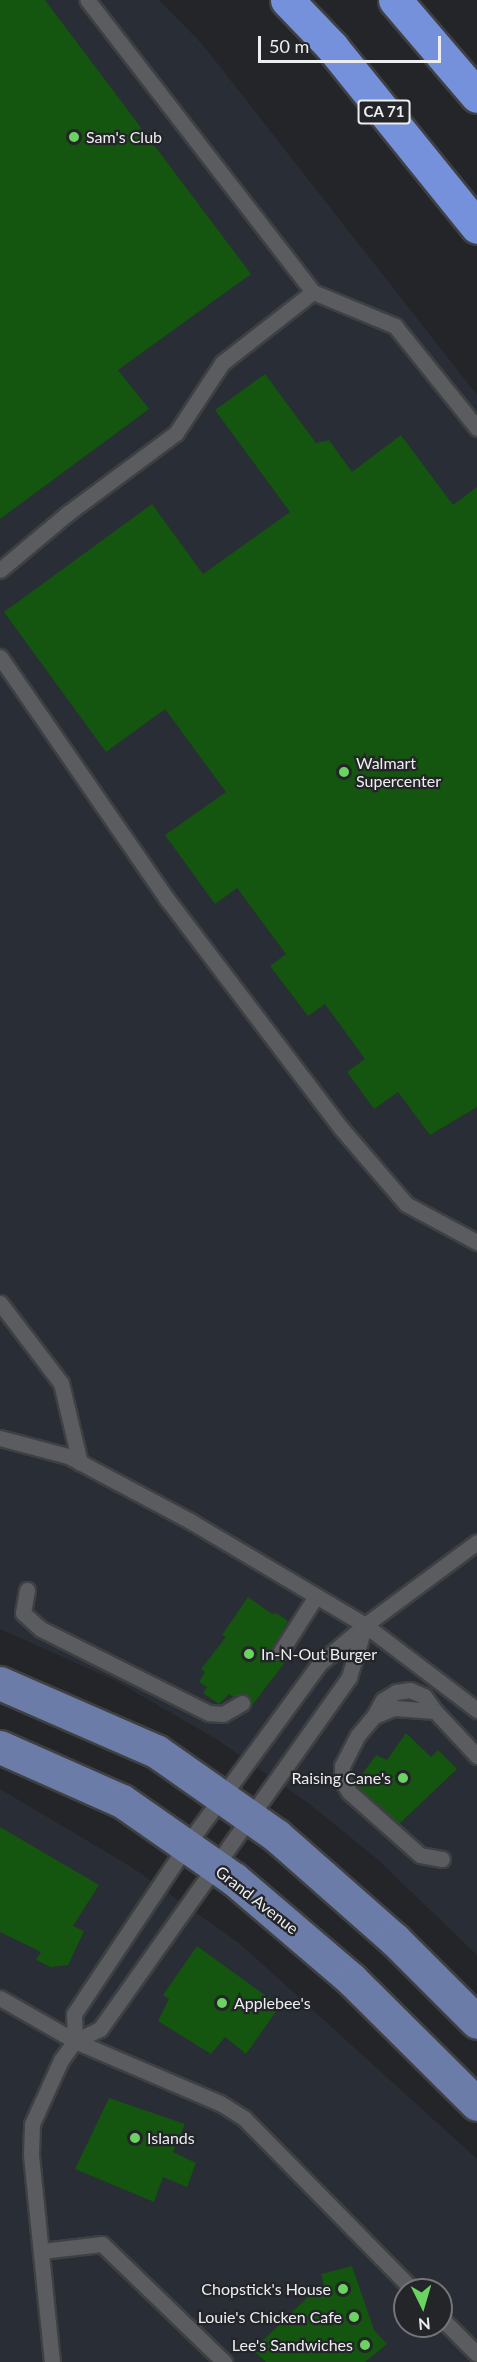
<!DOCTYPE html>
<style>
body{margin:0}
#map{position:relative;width:477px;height:2362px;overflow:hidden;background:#242528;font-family:Lato,sans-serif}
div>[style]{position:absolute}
.built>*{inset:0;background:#292d35}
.building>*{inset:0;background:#14550f}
.roads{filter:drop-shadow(2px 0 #3e4042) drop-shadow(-2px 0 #3e4042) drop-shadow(0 2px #3e4042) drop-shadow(0 -2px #3e4042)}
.service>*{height:15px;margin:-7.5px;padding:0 7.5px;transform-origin:7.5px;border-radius:7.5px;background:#5a5c5f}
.primary>*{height:33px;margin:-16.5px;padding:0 16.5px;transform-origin:16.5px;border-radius:16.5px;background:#6b7ca9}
.motorway>*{height:33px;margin:-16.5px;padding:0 16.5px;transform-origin:16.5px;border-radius:16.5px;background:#7691db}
.dots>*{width:16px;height:16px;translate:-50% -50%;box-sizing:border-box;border:3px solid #242528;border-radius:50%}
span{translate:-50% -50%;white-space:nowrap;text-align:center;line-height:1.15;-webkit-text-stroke:4.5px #242528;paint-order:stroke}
.shield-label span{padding:2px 4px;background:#242528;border:2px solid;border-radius:4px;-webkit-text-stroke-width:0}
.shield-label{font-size:15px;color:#edeef0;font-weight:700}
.poi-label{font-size:16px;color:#edeef0}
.left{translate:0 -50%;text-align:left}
.right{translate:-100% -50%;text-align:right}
.street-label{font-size:16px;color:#edeef0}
.north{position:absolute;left:393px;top:2278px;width:60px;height:60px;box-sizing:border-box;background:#242528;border:2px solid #747578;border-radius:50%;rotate:175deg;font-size:16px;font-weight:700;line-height:24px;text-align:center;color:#edeef0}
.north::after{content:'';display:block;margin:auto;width:21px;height:27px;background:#6bd362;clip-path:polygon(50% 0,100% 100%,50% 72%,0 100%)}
.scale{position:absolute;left:258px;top:36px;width:183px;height:27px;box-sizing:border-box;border:3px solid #edeef0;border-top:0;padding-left:8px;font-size:18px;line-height:21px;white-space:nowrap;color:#edeef0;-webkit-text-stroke:4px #242528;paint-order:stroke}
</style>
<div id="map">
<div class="built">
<div style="clip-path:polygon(0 0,159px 0,203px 45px,477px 395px,477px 1955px,376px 1858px,308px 1803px,216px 1739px,116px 1681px,0 1629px)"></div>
<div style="clip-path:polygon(evenodd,0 1789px,130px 1866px,239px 1943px,477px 2159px,477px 2362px,0 2362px,0 1789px,405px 2290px,441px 2290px,441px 2326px,405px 2326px,405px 2290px)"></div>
</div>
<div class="building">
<div style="clip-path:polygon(0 0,45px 0,251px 274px,118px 370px,149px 409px,0 519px)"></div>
<div style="clip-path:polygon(265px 374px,316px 443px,329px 440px,352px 472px,401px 435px,453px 505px,477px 487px,477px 1107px,430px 1135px,398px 1092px,374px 1109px,347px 1072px,365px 1059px,325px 1004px,308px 1016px,270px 966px,286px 954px,237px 888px,215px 904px,165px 835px,226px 792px,165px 709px,106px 752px,4px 612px,152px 504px,203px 574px,290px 512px,215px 410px)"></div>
<div style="clip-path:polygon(248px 1597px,272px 1614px,276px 1613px,288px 1621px,271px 1651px,276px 1659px,281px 1661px,289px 1657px,250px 1708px,251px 1699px,246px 1694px,233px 1697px,229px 1694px,219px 1704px,203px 1693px,207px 1687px,199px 1682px,205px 1672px,201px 1669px,226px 1637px,222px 1635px)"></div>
<div style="clip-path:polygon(406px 1733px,431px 1757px,438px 1750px,457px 1769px,399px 1824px,355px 1784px,376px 1755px,387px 1760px)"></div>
<div style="clip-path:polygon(0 1827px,99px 1885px,73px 1926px,84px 1931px,68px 1965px,51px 1967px,36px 1960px,41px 1952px,0 1932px)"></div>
<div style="clip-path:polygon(197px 1946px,280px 2006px,246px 2054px,225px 2037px,211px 2054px,158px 2021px,169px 1999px,163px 1995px)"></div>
<div style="clip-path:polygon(109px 2098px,185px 2124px,173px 2152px,196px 2163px,187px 2187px,163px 2177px,154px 2202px,75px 2169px)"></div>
<div style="clip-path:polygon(352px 2266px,374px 2330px,387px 2344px,365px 2362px,266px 2362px,253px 2350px,312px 2293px,325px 2290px,321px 2274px)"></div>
</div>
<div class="roads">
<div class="service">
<div style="left:313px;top:292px;width:89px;rotate:22.5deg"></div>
<div style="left:395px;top:326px;width:131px;rotate:51.2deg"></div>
<div style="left:0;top:570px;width:89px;rotate:-40deg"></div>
<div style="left:68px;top:513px;width:134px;rotate:-36.5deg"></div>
<div style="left:176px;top:433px;width:84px;rotate:-56.7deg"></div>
<div style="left:222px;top:363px;width:115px;rotate:-38deg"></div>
<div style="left:313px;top:292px;width:369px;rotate:-127.7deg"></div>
<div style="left:0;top:657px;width:294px;rotate:55.4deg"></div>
<div style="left:167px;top:899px;width:286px;rotate:52.8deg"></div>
<div style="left:340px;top:1127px;width:101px;rotate:49.4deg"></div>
<div style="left:406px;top:1204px;width:81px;rotate:28.2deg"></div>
<div style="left:0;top:1303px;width:101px;rotate:52.7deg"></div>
<div style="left:61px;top:1383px;width:82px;rotate:76.6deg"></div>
<div style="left:0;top:1438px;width:70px;rotate:14.8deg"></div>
<div style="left:68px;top:1456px;width:138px;rotate:28deg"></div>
<div style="left:190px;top:1521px;width:204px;rotate:30.7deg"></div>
<div style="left:365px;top:1625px;width:141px;rotate:37.2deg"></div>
<div style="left:27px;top:1590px;width:23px;rotate:100deg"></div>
<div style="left:23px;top:1613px;width:24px;rotate:42deg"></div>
<div style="left:41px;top:1629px;width:188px;rotate:26.6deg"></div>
<div style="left:209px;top:1713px;width:14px;rotate:4deg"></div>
<div style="left:223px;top:1714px;width:22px;rotate:-30deg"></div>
<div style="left:281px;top:1651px;width:65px;rotate:-57.5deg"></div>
<div style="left:374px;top:1716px;width:18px;rotate:-61deg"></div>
<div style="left:383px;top:1700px;width:15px;rotate:-32deg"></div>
<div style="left:396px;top:1692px;width:14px;rotate:-8deg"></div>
<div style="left:410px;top:1690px;width:15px;rotate:23deg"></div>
<div style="left:424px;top:1696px;width:19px;rotate:54deg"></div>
<div style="left:442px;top:1859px;width:22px;rotate:-170deg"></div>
<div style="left:420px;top:1855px;width:95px;rotate:-138.4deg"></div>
<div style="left:349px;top:1792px;width:14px;rotate:-120deg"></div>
<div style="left:342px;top:1780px;width:14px;rotate:-90deg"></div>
<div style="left:342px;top:1766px;width:35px;rotate:-63deg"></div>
<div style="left:358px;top:1735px;width:25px;rotate:-50deg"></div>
<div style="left:374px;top:1716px;width:22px;rotate:-22deg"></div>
<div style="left:394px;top:1708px;width:41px;rotate:4.2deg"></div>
<div style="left:435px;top:1711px;width:62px;rotate:47deg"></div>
<div style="left:0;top:1998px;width:86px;rotate:29.8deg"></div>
<div style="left:75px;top:2041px;width:158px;rotate:23.2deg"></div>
<div style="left:220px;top:2103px;width:28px;rotate:32deg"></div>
<div style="left:244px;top:2118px;width:241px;rotate:45.5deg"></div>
<div style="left:75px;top:2041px;width:27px;rotate:-92deg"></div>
<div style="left:74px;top:2014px;width:202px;rotate:-56.3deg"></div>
<div style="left:186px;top:1846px;width:227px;rotate:-53.8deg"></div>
<div style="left:320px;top:1663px;width:59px;rotate:-40.2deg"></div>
<div style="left:365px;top:1625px;width:139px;rotate:-36.5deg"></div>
<div style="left:42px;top:2251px;width:60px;rotate:-6.7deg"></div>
<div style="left:102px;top:2244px;width:170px;rotate:44deg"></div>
<div style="left:441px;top:2318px;width:51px;rotate:45deg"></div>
<div style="left:52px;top:2362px;width:208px;rotate:-95.8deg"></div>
<div style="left:31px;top:2155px;width:31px;rotate:-88deg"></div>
<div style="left:32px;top:2124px;width:70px;rotate:-65.6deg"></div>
<div style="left:61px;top:2060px;width:24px;rotate:-54deg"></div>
<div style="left:75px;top:2041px;width:28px;rotate:-26deg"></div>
<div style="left:100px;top:2029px;width:431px;rotate:-54.7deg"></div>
<div style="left:349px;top:1677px;width:54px;rotate:-72.9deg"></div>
</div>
<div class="primary">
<div style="left:0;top:1683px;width:170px;rotate:23.6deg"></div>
<div style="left:156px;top:1751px;width:148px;rotate:35.1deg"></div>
<div style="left:277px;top:1836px;width:156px;rotate:41.4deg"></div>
<div style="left:394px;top:1939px;width:117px;rotate:45deg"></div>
<div style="left:0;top:1747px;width:133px;rotate:23.9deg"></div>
<div style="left:122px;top:1801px;width:136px;rotate:34.9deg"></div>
<div style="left:234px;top:1879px;width:154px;rotate:40.5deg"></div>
<div style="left:351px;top:1979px;width:177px;rotate:44.8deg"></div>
</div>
<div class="motorway">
<div style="left:287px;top:0;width:65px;rotate:46.2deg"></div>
<div style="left:332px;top:47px;width:231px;rotate:51.1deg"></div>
<div style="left:395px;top:0;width:126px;rotate:49.5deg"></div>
</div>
</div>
<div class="dots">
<div style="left:74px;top:137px;background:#6bd362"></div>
<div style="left:344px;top:772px;background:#6bd362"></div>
<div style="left:249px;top:1654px;background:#6bd362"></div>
<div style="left:403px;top:1778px;background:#6bd362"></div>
<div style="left:222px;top:2003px;background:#6bd362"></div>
<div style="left:135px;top:2138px;background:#6bd362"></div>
<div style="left:343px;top:2289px;background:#6bd362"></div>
<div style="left:354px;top:2317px;background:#6bd362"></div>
<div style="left:365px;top:2345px;background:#6bd362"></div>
</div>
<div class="shield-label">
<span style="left:384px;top:112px">CA 71</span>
</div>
<div class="poi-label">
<span class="left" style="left:86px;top:137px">Sam's Club</span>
<span class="left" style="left:356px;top:772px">Walmart<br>Supercenter</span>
<span class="left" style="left:261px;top:1654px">In-N-Out Burger</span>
<span class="right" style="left:391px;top:1778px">Raising Cane's</span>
<span class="left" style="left:234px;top:2003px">Applebee's</span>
<span class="left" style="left:147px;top:2138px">Islands</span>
<span class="right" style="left:331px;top:2289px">Chopstick's House</span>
<span class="right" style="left:342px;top:2317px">Louie's Chicken Cafe</span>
<span class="right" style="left:353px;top:2345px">Lee's Sandwiches</span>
</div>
<div class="street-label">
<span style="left:257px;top:1900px;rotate:38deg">Grand Avenue</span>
</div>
<div class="north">N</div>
<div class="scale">50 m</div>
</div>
